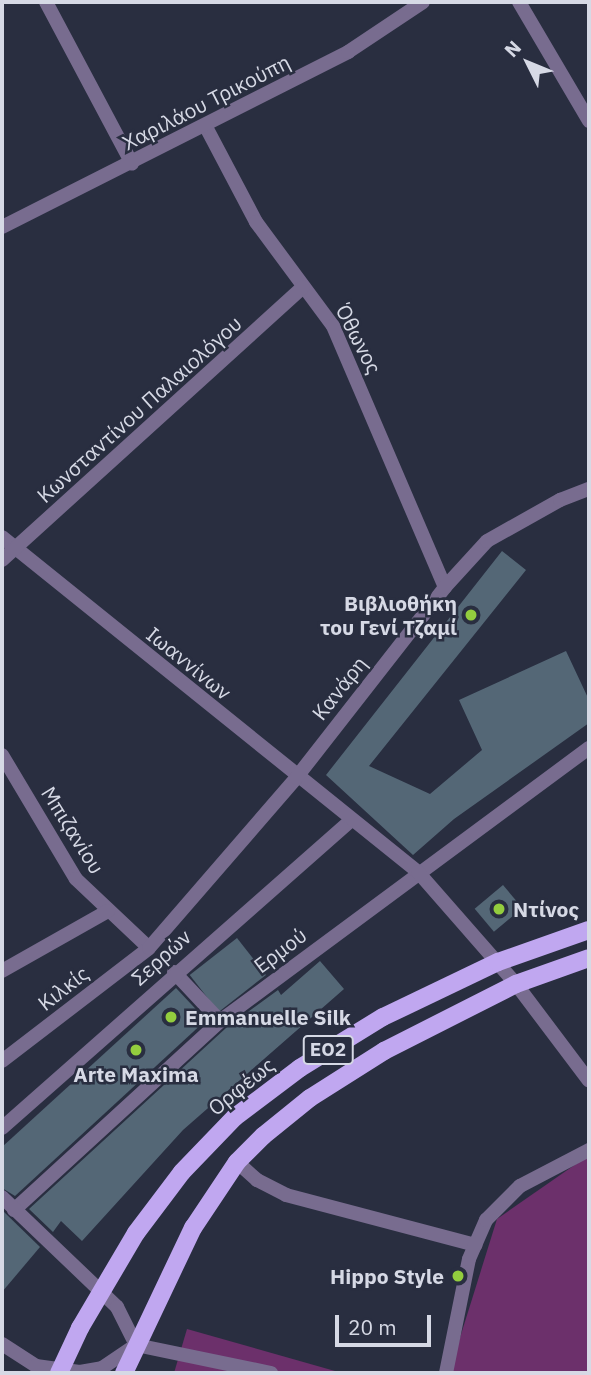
<!DOCTYPE html>
<meta charset="utf-8">
<style>
body{margin:0}
#map{position:relative;width:591px;height:1375px;overflow:hidden;background:#292e40;font-family:"IBM Plex Sans",sans-serif}
div>[style]{position:absolute}
.green>*{inset:0;background:#6c306b}
.building>*{inset:0;background:#546776;transform-origin:0 0}
.pedestrian>*{height:14px;margin:-7px;padding:0 7px;transform-origin:7px;border-radius:7px;background:#786c8f}
.minor>*{height:14px;margin:-7px;padding:0 7px;transform-origin:7px;border-radius:7px;background:#786c8f}
.tertiary>*{height:14px;margin:-7px;padding:0 7px;transform-origin:7px;border-radius:7px;background:#786c8f}
.primary>*{height:18px;margin:-9px;padding:0 9px;transform-origin:9px;border-radius:9px;background:#c0a7f0}
.dots>*{width:19px;height:19px;translate:-50% -50%;box-sizing:border-box;border:4px solid #292e40;border-radius:50%}
span{translate:-50% -50%;white-space:nowrap;text-align:center;line-height:1.15;-webkit-text-stroke:5px #292e40;paint-order:stroke}
.shield-label span{padding:2px 5px;background:#292e40;border:2px solid;border-radius:5px;-webkit-text-stroke-width:0}
.shield-label{font-size:19px;color:#d6d9e5;font-weight:700}
.street-label{font-size:21px;color:#d6d9e5}
.poi-label{font-size:21px;color:#d6d9e5;font-weight:700}
.right{translate:-100% -50%;text-align:right}
.left{translate:0 -50%;text-align:left}
.frame{position:absolute;inset:0;border:4px solid #d6d9e5;pointer-events:none}
.north{position:absolute;left:493px;top:28px;width:70px;height:70px;-webkit-text-stroke:5px #292e40;paint-order:stroke;rotate:313deg;font-size:19px;font-weight:700;line-height:28px;text-align:center;color:#d6d9e5}
.north::after{content:'';display:block;margin:auto;width:24px;height:32px;background:#d6d9e5;clip-path:polygon(50% 0,100% 100%,50% 72%,0 100%)}
.scale{position:absolute;left:335px;top:1315px;width:96px;height:32px;box-sizing:border-box;border:4px solid #d6d9e5;border-top:0;padding-left:9px;font-size:21px;line-height:24px;white-space:nowrap;color:#d6d9e5;-webkit-text-stroke:5px #292e40;paint-order:stroke}
</style>
<div id="map">
<div class="green">
<div style="clip-path:polygon(589px 1155px,589px 1373px,449px 1373px,497px 1219px)"></div>
<div style="clip-path:polygon(187px 1329px,342px 1373px,174px 1373px)"></div>
</div>
<div class="building">
<div style="clip-path:polygon(502px 551px,526px 570px,369px 766px,430px 794px,482px 750px,459px 700px,566px 651px,589px 700px,589px 723px,454px 819px,413px 855px,326px 775px)"></div>
<div style="left:503px;top:885px;width:30px;height:37px;rotate:50deg"></div>
<div style="left:237px;top:938px;width:47px;height:60px;rotate:52deg"></div>
<div style="clip-path:polygon(320px 961px,344px 989px,183px 1130px,82px 1241px,61px 1221px,53px 1232px,29px 1209px,226px 1028px,278px 990px,281px 995px)"></div>
<div style="clip-path:polygon(176px 988px,206px 1020px,15px 1196px,2px 1188px,2px 1147px)"></div>
<div style="clip-path:polygon(2px 1210px,40px 1247px,2px 1292px)"></div>
</div>
<div class="pedestrian">
<div style="left:174px;top:972px;width:67px;rotate:46.8deg"></div>
<div style="left:516px;top:984px;width:121px;rotate:53deg"></div>
<div style="left:2px;top:1128px;width:465px;rotate:-41.4deg"></div>
<div style="left:237px;top:1162px;width:27px;rotate:42deg"></div>
<div style="left:257px;top:1180px;width:33px;rotate:27deg"></div>
<div style="left:286px;top:1195px;width:196px;rotate:14.8deg"></div>
<div style="left:14px;top:1210px;width:280px;rotate:-42.5deg"></div>
<div style="left:220px;top:1021px;width:459px;rotate:-36.5deg"></div>
<div style="left:136px;top:1345px;width:138px;rotate:11.7deg"></div>
<div style="left:446px;top:1373px;width:116px;rotate:-78.6deg"></div>
<div style="left:469px;top:1259px;width:43px;rotate:-66.4deg"></div>
<div style="left:486px;top:1220px;width:48px;rotate:-45deg"></div>
<div style="left:520px;top:1186px;width:78px;rotate:-27.6deg"></div>
</div>
<div class="minor">
<div style="left:46px;top:2px;width:183px;rotate:62deg"></div>
<div style="left:519px;top:2px;width:138px;rotate:59.5deg"></div>
<div style="left:206px;top:127px;width:107px;rotate:62.2deg"></div>
<div style="left:256px;top:222px;width:129px;rotate:53.5deg"></div>
<div style="left:333px;top:326px;width:284px;rotate:66.8deg"></div>
<div style="left:2px;top:537px;width:534px;rotate:38.84deg"></div>
<div style="left:418px;top:872px;width:149px;rotate:48.8deg"></div>
<div style="left:2px;top:560px;width:406px;rotate:-42.2deg"></div>
<div style="left:2px;top:755px;width:144px;rotate:59.2deg"></div>
<div style="left:76px;top:879px;width:100px;rotate:43.4deg"></div>
<div style="left:2px;top:971px;width:122px;rotate:-29.5deg"></div>
<div style="left:2px;top:1061px;width:185px;rotate:-37.5deg"></div>
<div style="left:149px;top:948px;width:225px;rotate:-49.1deg"></div>
<div style="left:296px;top:778px;width:242px;rotate:-52deg"></div>
<div style="left:445px;top:587px;width:62px;rotate:-47.6deg"></div>
<div style="left:487px;top:541px;width:84px;rotate:-29.3deg"></div>
<div style="left:560px;top:500px;width:31px;rotate:-21deg"></div>
<div style="left:2px;top:1197px;width:159px;rotate:43.7deg"></div>
<div style="left:117px;top:1307px;width:42px;rotate:63.4deg"></div>
</div>
<div class="tertiary">
<div style="left:2px;top:227px;width:388px;rotate:-26.8deg"></div>
<div style="left:348px;top:52px;width:90px;rotate:-33.7deg"></div>
<div style="left:2px;top:1344px;width:40px;rotate:32.9deg"></div>
<div style="left:36px;top:1366px;width:44px;rotate:7.8deg"></div>
<div style="left:80px;top:1372px;width:22px;rotate:-10deg"></div>
<div style="left:102px;top:1368px;width:41px;rotate:-34.1deg"></div>
</div>
<div class="primary">
<div style="left:59px;top:1373px;width:50px;rotate:-65deg"></div>
<div style="left:80px;top:1328px;width:110px;rotate:-59.5deg"></div>
<div style="left:136px;top:1233px;width:76px;rotate:-53deg"></div>
<div style="left:182px;top:1172px;width:76px;rotate:-46.1deg"></div>
<div style="left:235px;top:1117px;width:81px;rotate:-37deg"></div>
<div style="left:300px;top:1068px;width:97px;rotate:-31.6deg"></div>
<div style="left:383px;top:1017px;width:127px;rotate:-25.6deg"></div>
<div style="left:498px;top:962px;width:96px;rotate:-19.4deg"></div>
<div style="left:124px;top:1373px;width:161px;rotate:-64.6deg"></div>
<div style="left:193px;top:1228px;width:79px;rotate:-56.3deg"></div>
<div style="left:237px;top:1162px;width:37px;rotate:-45deg"></div>
<div style="left:263px;top:1136px;width:60px;rotate:-39deg"></div>
<div style="left:310px;top:1098px;width:88px;rotate:-32.4deg"></div>
<div style="left:384px;top:1051px;width:148px;rotate:-26.9deg"></div>
<div style="left:516px;top:984px;width:77px;rotate:-19.6deg"></div>
</div>
<div class="dots">
<div style="left:471px;top:615px;background:#93cd3e"></div>
<div style="left:499px;top:909px;background:#93cd3e"></div>
<div style="left:171px;top:1017px;background:#93cd3e"></div>
<div style="left:136px;top:1050px;background:#93cd3e"></div>
<div style="left:458px;top:1276px;background:#93cd3e"></div>
</div>
<div class="shield-label">
<span style="left:328px;top:1050px">ΕΟ2</span>
</div>
<div class="street-label">
<span style="left:206px;top:102px;rotate:-27deg">Χαριλάου Τρικούπη</span>
<span style="left:359px;top:339px;rotate:63deg">Όθωνος</span>
<span style="left:139px;top:409px;rotate:-42deg">Κωνσταντίνου Παλαιολόγου</span>
<span style="left:189px;top:663px;rotate:39deg">Ιωαννίνων</span>
<span style="left:339px;top:688px;rotate:-52deg">Κανάρη</span>
<span style="left:73px;top:830px;rotate:58deg">Μπιζανίου</span>
<span style="left:280px;top:950px;rotate:-37deg">Ερμού</span>
<span style="left:161px;top:957px;rotate:-42deg">Σερρών</span>
<span style="left:63px;top:988px;rotate:-38deg">Κιλκίς</span>
<span style="left:241px;top:1086px;rotate:-39deg">Ορφέως</span>
</div>
<div class="poi-label">
<span class="right" style="left:457px;top:615px">Βιβλιοθήκη<br>του Γενί Τζαμί</span>
<span class="left" style="left:513px;top:909px">Ντίνος</span>
<span class="left" style="left:185px;top:1017px">Emmanuelle Silk</span>
<span style="left:136px;top:1074px">Arte Maxima</span>
<span class="right" style="left:444px;top:1276px">Hippo Style</span>
</div>
<div class="frame"></div>
<div class="north">N</div>
<div class="scale">20 m</div>
</div>
